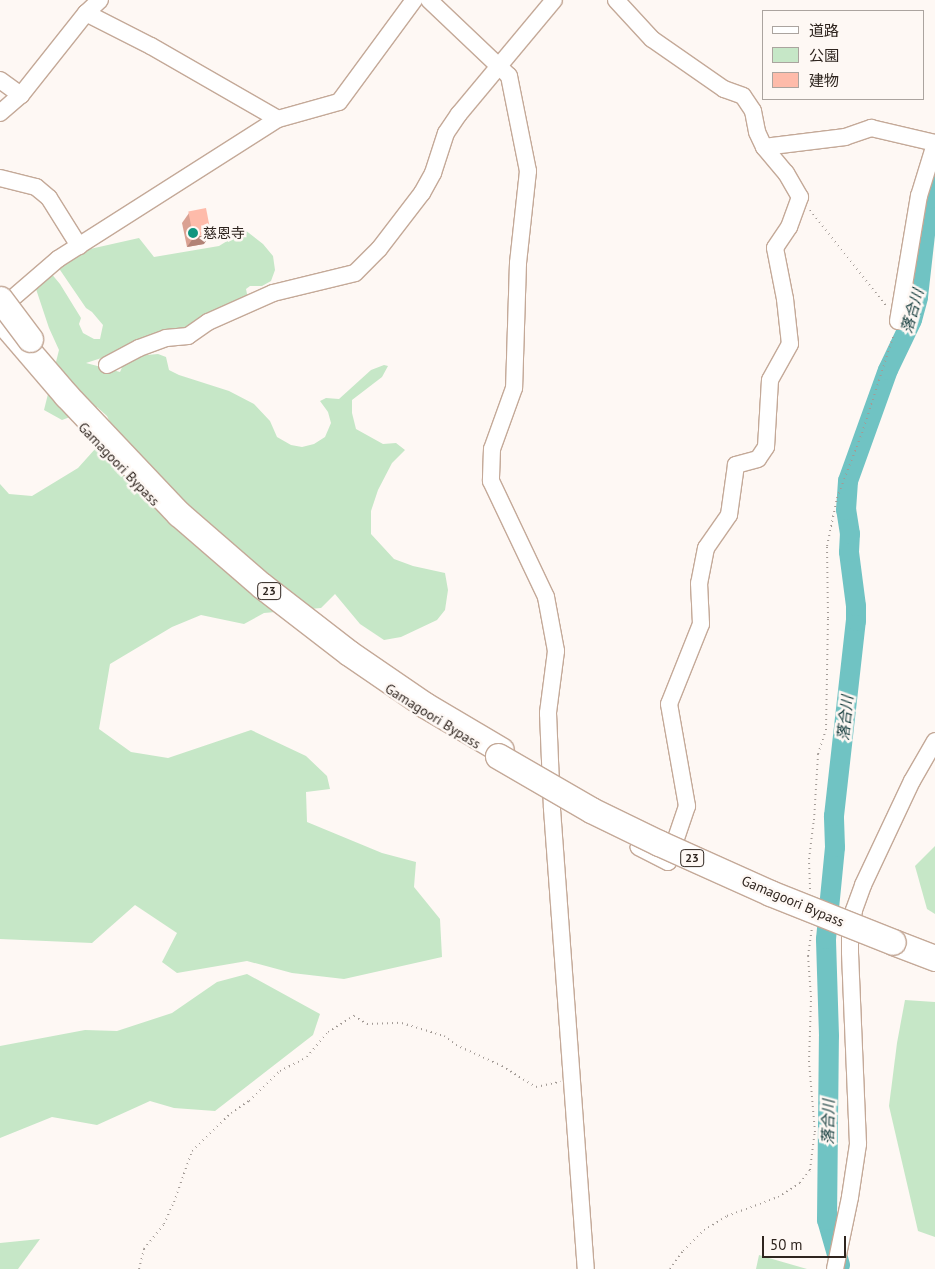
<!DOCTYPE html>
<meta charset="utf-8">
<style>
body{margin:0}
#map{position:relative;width:935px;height:1269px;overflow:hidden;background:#fef8f4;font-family:"PT Sans","Noto Sans JP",sans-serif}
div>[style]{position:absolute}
.green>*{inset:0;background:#c6e7c7}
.river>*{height:20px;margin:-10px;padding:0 10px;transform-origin:10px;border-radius:10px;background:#70c3c3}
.path>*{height:2px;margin-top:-1px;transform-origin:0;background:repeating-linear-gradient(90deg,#a39b96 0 1px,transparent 0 5px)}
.roads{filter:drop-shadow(1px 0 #c4a998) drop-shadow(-1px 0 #c4a998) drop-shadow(0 1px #c4a998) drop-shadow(0 -1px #c4a998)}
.minor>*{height:16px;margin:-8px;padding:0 8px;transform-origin:8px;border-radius:8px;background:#fff}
.highway>*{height:25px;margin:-12.5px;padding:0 12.5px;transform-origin:12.5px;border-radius:12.5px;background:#fff}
.bridges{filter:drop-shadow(1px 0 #c4a998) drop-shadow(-1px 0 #c4a998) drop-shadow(0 1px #c4a998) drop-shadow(0 -1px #c4a998)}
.highway-bridge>*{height:25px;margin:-12.5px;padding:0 12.5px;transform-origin:12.5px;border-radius:12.5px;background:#fff}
.wall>*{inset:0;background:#daa192}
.shaded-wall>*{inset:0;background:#b28377}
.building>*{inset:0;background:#febbaa;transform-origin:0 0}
.dots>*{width:14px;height:14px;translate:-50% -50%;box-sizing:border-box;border:2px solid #fef8f4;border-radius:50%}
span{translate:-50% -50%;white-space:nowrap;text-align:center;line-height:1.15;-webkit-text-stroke:5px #fef8f4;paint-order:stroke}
.shield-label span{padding:1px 4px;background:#fef8f4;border:1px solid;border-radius:4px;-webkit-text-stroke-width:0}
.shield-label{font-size:12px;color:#2f251f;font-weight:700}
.poi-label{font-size:14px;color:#2f251f}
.left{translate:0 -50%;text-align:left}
.street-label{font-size:14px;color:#2f251f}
.water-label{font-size:15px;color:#093334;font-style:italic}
.legend{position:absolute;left:762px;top:10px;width:162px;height:90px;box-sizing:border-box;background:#fef8f4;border:1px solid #aba49f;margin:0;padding:6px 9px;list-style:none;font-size:15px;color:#2f251f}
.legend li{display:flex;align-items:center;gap:10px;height:25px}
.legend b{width:25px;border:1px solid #aba49f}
.scale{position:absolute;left:762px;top:1236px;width:84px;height:22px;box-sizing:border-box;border:2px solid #2f251f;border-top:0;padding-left:6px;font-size:15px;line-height:18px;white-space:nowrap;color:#2f251f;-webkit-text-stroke:4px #fef8f4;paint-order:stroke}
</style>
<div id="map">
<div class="green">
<div style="clip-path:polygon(245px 230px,263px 244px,273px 256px,275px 270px,271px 281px,262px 286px,250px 286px,246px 289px,248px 299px,188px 330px,86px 363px,120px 372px,124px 363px,135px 356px,158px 354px,166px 357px,169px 370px,179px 375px,229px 391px,254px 404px,270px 421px,277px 437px,291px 445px,302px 447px,314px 444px,325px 437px,331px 423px,328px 412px,320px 401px,326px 398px,339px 399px,371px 370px,384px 365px,388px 366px,382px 377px,352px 400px,352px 413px,356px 429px,383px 444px,396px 443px,405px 450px,392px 463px,378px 490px,371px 511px,371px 534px,394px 559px,413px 566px,445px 573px,448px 590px,445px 610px,437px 620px,401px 637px,384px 640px,360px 624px,335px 594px,321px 608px,264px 613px,244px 624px,201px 615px,172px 627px,110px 664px,99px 729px,131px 752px,168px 758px,251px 730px,306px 756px,327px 776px,330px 789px,306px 792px,307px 822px,382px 853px,416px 862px,414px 887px,440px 919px,442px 957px,344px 979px,292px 973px,247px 961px,177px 973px,162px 962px,177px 933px,135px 905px,92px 943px,0 939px,0 484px,9px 494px,32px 496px,78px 468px,113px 429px,107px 416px,97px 407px,62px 420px,44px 410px,59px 350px,49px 328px,35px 286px,50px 272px,60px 284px,81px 318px,79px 324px,83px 333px,94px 339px,100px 339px,103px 325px,92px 312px,86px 308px,58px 267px,90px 249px,139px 238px,154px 257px,219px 246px)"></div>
<div style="clip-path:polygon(935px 846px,935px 914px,927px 909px,915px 866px)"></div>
<div style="clip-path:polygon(247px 974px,320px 1014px,313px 1035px,215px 1111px,174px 1108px,150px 1101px,97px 1125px,52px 1117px,0 1138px,0 1046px,85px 1030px,117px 1031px,172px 1013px,217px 982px)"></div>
<div style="clip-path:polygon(905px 1000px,935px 1002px,935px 1237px,918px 1231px,889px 1106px,897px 1043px)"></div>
<div style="clip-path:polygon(40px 1239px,18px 1269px,0 1269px,0 1243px)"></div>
<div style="clip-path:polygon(759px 1255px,807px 1269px,756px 1269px)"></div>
</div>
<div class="river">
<div style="left:840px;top:1265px;width:47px;rotate:-106.1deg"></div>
<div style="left:827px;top:1220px;width:184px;rotate:-89.4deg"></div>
<div style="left:829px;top:1036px;width:97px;rotate:-91.8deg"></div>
<div style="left:826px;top:939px;width:92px;rotate:-84.4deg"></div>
<div style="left:835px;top:847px;width:31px;rotate:-92deg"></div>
<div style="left:834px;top:816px;width:196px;rotate:-83.6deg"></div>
<div style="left:856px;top:621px;width:15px;rotate:-90deg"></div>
<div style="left:856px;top:606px;width:54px;rotate:-97.4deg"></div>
<div style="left:849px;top:552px;width:18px;rotate:-87deg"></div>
<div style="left:850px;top:534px;width:24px;rotate:-99deg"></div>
<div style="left:846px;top:510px;width:29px;rotate:-86deg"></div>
<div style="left:848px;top:481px;width:118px;rotate:-70.2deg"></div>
<div style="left:888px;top:370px;width:55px;rotate:-64.4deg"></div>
<div style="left:912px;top:320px;width:24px;rotate:-75deg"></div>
<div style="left:918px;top:297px;width:99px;rotate:-83.6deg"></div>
<div style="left:929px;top:199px;width:21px;rotate:-73deg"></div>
</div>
<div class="path">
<div style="left:810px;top:210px;width:122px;rotate:51.6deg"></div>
<div style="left:810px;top:889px;width:30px;rotate:-92deg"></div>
<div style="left:809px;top:859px;width:39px;rotate:-83deg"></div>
<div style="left:814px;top:820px;width:66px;rotate:-86.5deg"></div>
<div style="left:818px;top:754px;width:25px;rotate:-72deg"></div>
<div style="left:826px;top:730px;width:112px;rotate:-89deg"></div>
<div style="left:828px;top:618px;width:72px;rotate:-90.8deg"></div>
<div style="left:827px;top:546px;width:49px;rotate:-78.2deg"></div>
<div style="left:837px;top:498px;width:70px;rotate:-69deg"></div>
<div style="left:862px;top:433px;width:104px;rotate:-72.1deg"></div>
<div style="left:139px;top:1269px;width:21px;rotate:-76deg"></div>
<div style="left:144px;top:1249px;width:32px;rotate:-51deg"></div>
<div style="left:164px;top:1224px;width:24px;rotate:-66deg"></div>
<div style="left:174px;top:1202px;width:54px;rotate:-70.6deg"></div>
<div style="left:192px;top:1151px;width:54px;rotate:-44.3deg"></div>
<div style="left:231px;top:1113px;width:22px;rotate:-34deg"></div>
<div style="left:249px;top:1101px;width:43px;rotate:-44.1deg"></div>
<div style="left:280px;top:1071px;width:30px;rotate:-27deg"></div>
<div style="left:307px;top:1057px;width:33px;rotate:-50deg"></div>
<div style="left:328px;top:1032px;width:31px;rotate:-32deg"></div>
<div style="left:354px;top:1016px;width:15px;rotate:32deg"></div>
<div style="left:367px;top:1024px;width:35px;rotate:-2deg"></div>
<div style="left:402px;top:1023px;width:44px;rotate:17.2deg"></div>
<div style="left:444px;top:1036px;width:15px;rotate:37deg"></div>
<div style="left:456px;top:1045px;width:51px;rotate:24.5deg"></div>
<div style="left:502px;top:1066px;width:40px;rotate:32deg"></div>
<div style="left:536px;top:1087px;width:25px;rotate:-12deg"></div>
<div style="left:670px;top:1269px;width:22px;rotate:-54deg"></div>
<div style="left:683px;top:1251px;width:30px;rotate:-45deg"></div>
<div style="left:704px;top:1230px;width:27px;rotate:-31deg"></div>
<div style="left:727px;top:1216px;width:54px;rotate:-20.4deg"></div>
<div style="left:778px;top:1197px;width:26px;rotate:-32deg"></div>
<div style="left:800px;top:1183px;width:16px;rotate:-52deg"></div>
<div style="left:810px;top:1170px;width:38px;rotate:-83deg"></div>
<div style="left:815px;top:1132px;width:70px;rotate:-94.9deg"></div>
<div style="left:809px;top:1062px;width:65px;rotate:-88.2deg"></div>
<div style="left:811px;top:997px;width:41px;rotate:-94.2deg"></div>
<div style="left:808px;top:956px;width:27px;rotate:-82deg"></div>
</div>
<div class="roads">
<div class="minor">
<div style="left:429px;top:0;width:110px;rotate:43.5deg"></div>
<div style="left:509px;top:76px;width:97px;rotate:78.7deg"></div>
<div style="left:528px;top:171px;width:93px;rotate:96.2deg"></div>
<div style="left:518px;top:263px;width:125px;rotate:91.8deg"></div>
<div style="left:514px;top:388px;width:65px;rotate:109.8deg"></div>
<div style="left:492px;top:449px;width:32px;rotate:92deg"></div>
<div style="left:491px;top:481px;width:128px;rotate:64.6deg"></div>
<div style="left:546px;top:597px;width:55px;rotate:79.5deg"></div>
<div style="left:556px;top:651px;width:63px;rotate:97.4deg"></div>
<div style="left:548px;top:713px;width:96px;rotate:87.6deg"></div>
<div style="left:552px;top:809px;width:461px;rotate:85.8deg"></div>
<div style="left:616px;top:0;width:53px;rotate:47.3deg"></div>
<div style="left:652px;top:39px;width:88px;rotate:34.8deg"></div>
<div style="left:724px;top:89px;width:20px;rotate:20deg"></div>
<div style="left:743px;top:96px;width:18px;rotate:56deg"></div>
<div style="left:753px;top:111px;width:21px;rotate:79deg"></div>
<div style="left:757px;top:132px;width:17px;rotate:65deg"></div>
<div style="left:764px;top:147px;width:34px;rotate:50deg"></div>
<div style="left:786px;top:173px;width:28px;rotate:60deg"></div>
<div style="left:800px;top:197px;width:32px;rotate:110deg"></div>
<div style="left:789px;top:227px;width:25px;rotate:124deg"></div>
<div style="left:775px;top:248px;width:52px;rotate:78.9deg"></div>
<div style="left:785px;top:299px;width:45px;rotate:83.7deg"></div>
<div style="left:790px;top:344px;width:41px;rotate:119.1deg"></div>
<div style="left:770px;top:380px;width:67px;rotate:93.4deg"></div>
<div style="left:766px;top:447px;width:14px;rotate:124deg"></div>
<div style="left:758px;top:459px;width:23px;rotate:165deg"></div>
<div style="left:736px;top:465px;width:50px;rotate:98deg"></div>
<div style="left:729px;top:515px;width:40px;rotate:124.9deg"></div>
<div style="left:706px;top:548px;width:36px;rotate:101deg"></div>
<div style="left:699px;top:583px;width:41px;rotate:87.2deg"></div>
<div style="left:701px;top:624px;width:86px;rotate:111.8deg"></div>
<div style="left:669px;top:704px;width:104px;rotate:80deg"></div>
<div style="left:687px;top:806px;width:59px;rotate:108.7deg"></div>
<div style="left:668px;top:862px;width:33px;rotate:-153deg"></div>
<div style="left:86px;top:13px;width:73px;rotate:26.9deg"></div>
<div style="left:151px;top:46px;width:146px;rotate:29.9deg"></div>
<div style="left:0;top:80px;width:26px;rotate:36deg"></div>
<div style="left:0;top:113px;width:28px;rotate:-41deg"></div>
<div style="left:21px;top:95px;width:105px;rotate:-51.6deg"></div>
<div style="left:86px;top:13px;width:19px;rotate:-43deg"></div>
<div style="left:764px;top:147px;width:82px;rotate:-7deg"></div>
<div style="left:845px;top:137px;width:28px;rotate:-19deg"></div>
<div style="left:871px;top:128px;width:66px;rotate:13.2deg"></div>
<div style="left:0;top:178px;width:37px;rotate:14deg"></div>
<div style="left:36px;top:187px;width:17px;rotate:40deg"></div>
<div style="left:49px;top:198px;width:57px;rotate:58deg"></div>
<div style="left:0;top:309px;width:77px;rotate:-40.8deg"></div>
<div style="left:58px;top:259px;width:261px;rotate:-32.5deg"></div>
<div style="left:278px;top:119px;width:63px;rotate:-15.6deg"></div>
<div style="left:339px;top:102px;width:127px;rotate:-53.7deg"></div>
<div style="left:898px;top:321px;width:127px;rotate:-80.5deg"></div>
<div style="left:919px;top:196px;width:54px;rotate:-72.9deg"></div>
<div style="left:107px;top:365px;width:36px;rotate:-28deg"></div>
<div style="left:139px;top:348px;width:29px;rotate:-20deg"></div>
<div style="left:166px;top:338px;width:22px;rotate:-5deg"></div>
<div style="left:188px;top:336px;width:24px;rotate:-35deg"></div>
<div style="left:208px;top:322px;width:71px;rotate:-24deg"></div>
<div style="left:273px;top:293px;width:84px;rotate:-13.7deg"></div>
<div style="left:355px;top:273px;width:34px;rotate:-45deg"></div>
<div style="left:379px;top:249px;width:71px;rotate:-52.5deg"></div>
<div style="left:422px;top:193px;width:23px;rotate:-61deg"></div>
<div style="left:433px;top:173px;width:42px;rotate:-72deg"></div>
<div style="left:446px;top:133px;width:23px;rotate:-56deg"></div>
<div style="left:459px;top:114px;width:148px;rotate:-50.2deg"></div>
<div style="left:835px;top:1269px;width:74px;rotate:-78.2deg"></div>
<div style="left:850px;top:1197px;width:54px;rotate:-81.4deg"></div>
<div style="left:858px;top:1144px;width:192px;rotate:-92.4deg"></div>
<div style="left:850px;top:952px;width:19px;rotate:-90deg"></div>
<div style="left:850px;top:933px;width:23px;rotate:-80deg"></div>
<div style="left:854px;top:910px;width:27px;rotate:-70deg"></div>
<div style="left:863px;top:885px;width:115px;rotate:-64.8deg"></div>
<div style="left:912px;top:781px;width:46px;rotate:-60.1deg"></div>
</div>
<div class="highway">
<div style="left:5px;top:324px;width:94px;rotate:49.3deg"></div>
<div style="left:66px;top:395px;width:164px;rotate:46.5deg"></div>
<div style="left:179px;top:514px;width:108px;rotate:40.9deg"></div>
<div style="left:261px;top:585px;width:111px;rotate:37.7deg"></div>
<div style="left:349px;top:653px;width:92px;rotate:34.4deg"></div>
<div style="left:425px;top:705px;width:88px;rotate:30.6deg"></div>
<div style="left:893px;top:942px;width:45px;rotate:20.9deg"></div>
</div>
</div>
<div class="bridges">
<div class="highway-bridge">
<div style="left:0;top:299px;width:50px;rotate:53.1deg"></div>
<div style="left:498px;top:756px;width:108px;rotate:30.1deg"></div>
<div style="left:591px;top:810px;width:76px;rotate:25.9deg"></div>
<div style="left:659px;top:843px;width:122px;rotate:24.2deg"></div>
<div style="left:770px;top:893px;width:132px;rotate:21.7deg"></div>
</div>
</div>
<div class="wall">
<div style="clip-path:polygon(189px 213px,204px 244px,187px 247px,182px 223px)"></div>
</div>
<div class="shaded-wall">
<div style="clip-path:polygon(211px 234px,204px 244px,187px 247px,194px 237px)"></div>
</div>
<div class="building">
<div style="left:206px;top:208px;width:26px;height:18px;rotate:79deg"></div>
</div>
<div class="dots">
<div style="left:193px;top:233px;background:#0f957f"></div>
</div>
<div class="shield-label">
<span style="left:269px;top:591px">23</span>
<span style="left:692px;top:858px">23</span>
</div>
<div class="poi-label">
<span class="left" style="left:203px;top:233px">慈恩寺</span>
</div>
<div class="street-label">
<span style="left:119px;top:464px;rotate:46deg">Gamagoori Bypass</span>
<span style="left:433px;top:716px;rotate:32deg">Gamagoori Bypass</span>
<span style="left:793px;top:901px;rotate:23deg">Gamagoori Bypass</span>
</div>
<div class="water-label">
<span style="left:912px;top:311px;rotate:-74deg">落合川</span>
<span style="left:845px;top:718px;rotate:-84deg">落合川</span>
<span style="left:828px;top:1122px;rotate:-89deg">落合川</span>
</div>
<ul class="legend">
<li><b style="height:6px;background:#fff"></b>道路</li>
<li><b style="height:14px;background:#c6e7c7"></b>公園</li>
<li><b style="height:14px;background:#febbaa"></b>建物</li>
</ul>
<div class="scale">50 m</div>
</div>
